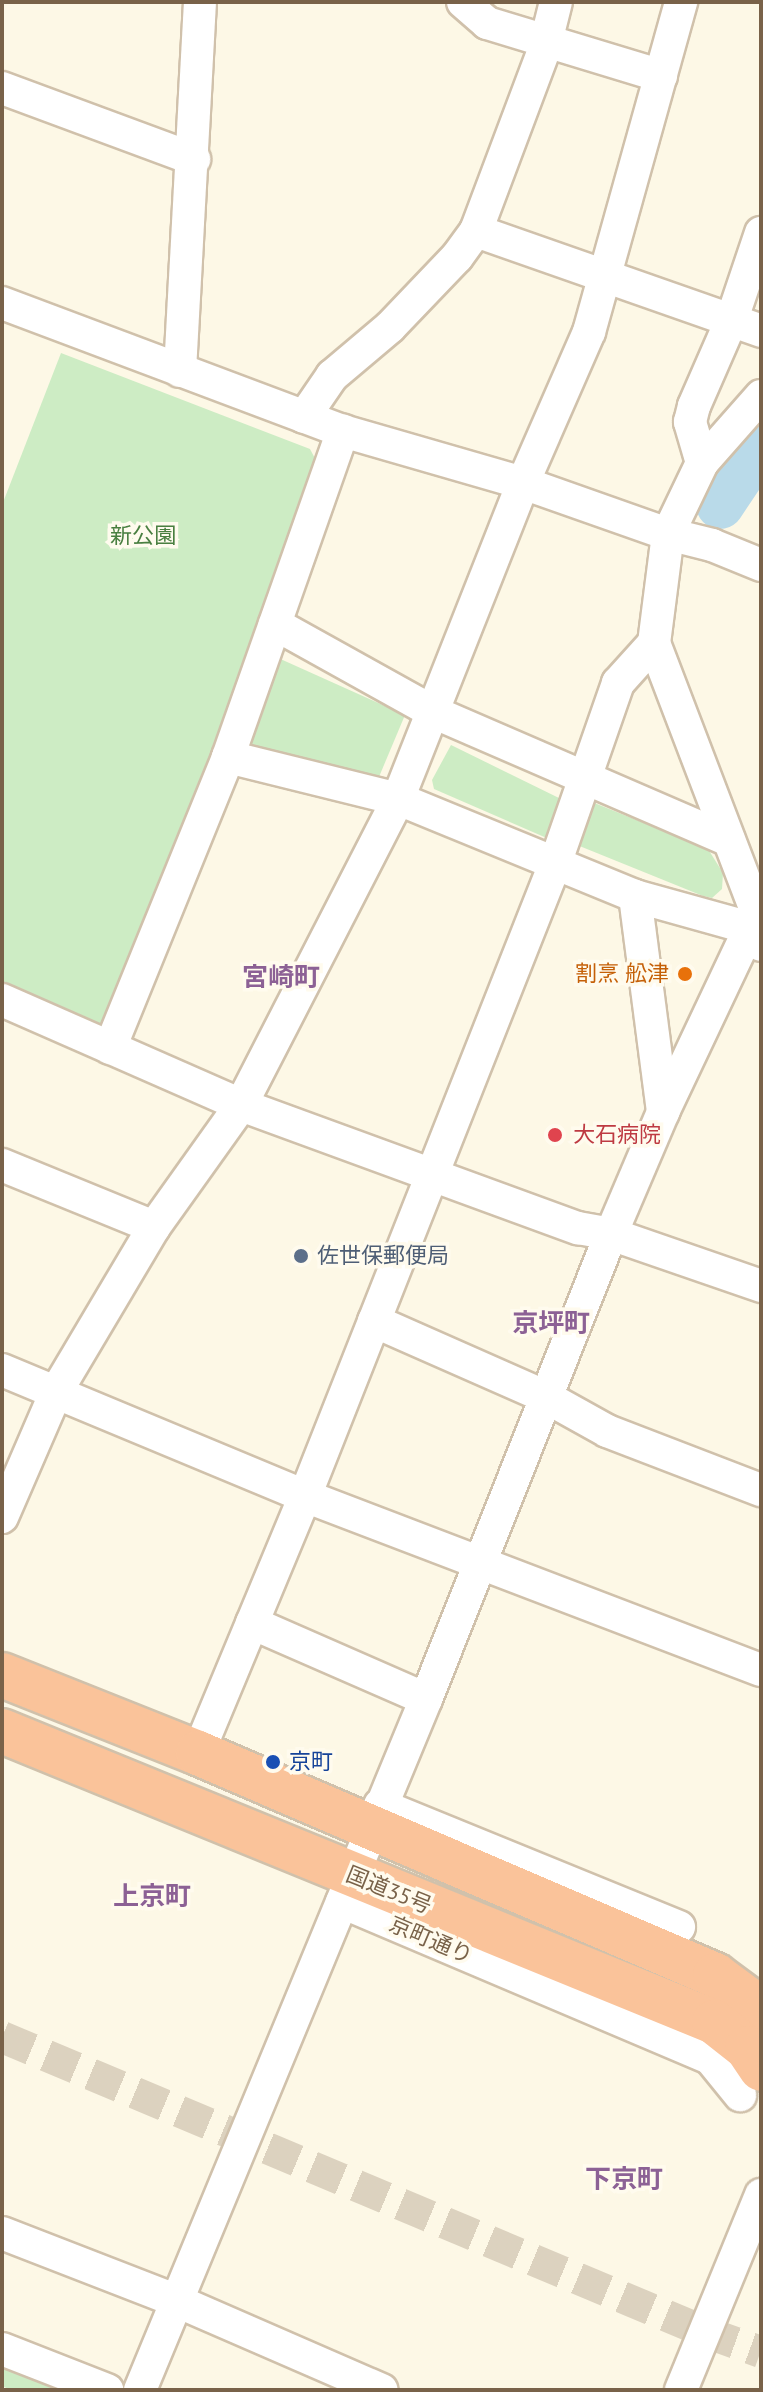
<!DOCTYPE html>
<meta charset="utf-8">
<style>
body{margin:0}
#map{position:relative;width:763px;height:2392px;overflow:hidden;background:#fdf8e6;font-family:"PT Sans","Noto Sans JP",sans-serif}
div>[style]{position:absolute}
.green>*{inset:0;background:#cdecc4}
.river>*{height:48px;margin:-24px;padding:0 24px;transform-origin:24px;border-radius:24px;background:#b9dae9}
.minor-tunnel>*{height:32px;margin-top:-16px;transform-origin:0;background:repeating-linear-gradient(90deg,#dcd2bf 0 32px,transparent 0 48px)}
.roads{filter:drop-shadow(2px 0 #d0c1ab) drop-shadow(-2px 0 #d0c1ab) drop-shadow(0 2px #d0c1ab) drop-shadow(0 -2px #d0c1ab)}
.minor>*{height:32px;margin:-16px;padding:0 16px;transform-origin:16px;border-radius:16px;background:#fff}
.highway>*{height:44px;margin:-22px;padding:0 22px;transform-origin:22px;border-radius:22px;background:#fac39a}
.dots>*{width:22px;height:22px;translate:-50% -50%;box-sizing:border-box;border:4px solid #fffbee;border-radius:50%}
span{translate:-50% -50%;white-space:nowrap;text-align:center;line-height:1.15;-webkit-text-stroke:7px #fffbee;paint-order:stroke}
.park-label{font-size:22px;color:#497f40}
.food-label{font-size:22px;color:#c56008}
.right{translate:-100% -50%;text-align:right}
.health-label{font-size:22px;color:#be3a42}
.left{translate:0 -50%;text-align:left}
.service-label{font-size:22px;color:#4e5e75}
.transit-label{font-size:22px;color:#164399}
.street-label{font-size:22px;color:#796249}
.quarter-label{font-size:26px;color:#8c6195;font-weight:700}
.frame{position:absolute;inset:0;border:4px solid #796249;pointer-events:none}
</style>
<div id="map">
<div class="green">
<div style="clip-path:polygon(61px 353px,310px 449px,319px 466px,112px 1018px,92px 1027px,2px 983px,2px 505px)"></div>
<div style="clip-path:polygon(276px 657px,405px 715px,376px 784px,246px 744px)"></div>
<div style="clip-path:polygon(451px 745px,561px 799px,549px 839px,434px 789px,432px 780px)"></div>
<div style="clip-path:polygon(592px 802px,708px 849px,723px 873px,722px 889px,712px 898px,703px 896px,577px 845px)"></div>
<div style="clip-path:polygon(2px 2360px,78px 2390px,11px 2390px,2px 2386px)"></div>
</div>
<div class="river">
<div style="left:720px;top:505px;width:73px;rotate:-56.1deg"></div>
</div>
<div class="minor-tunnel">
<div style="left:2px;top:2037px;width:762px;rotate:22.76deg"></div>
<div style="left:705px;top:2332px;width:59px;rotate:19.7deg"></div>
</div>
<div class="roads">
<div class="minor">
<div style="left:463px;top:2px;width:32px;rotate:41deg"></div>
<div style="left:487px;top:23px;width:182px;rotate:16.9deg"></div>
<div style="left:2px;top:88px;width:205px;rotate:20.3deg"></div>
<div style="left:476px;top:231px;width:302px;rotate:19.3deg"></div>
<div style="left:2px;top:303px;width:364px;rotate:20.6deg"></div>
<div style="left:343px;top:431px;width:187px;rotate:16.1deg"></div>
<div style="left:523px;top:483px;width:154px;rotate:19.4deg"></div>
<div style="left:668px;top:534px;width:110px;rotate:97.3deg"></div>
<div style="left:654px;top:643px;width:286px;rotate:69.1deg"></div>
<div style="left:756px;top:910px;width:19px;rotate:108deg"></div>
<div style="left:750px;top:928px;width:20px;rotate:57deg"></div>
<div style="left:180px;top:371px;width:370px;rotate:-86.9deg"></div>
<div style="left:761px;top:396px;width:89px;rotate:131.4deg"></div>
<div style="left:702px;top:463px;width:79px;rotate:115.6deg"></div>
<div style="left:668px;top:534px;width:45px;rotate:14deg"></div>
<div style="left:712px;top:545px;width:53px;rotate:22.2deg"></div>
<div style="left:304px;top:417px;width:50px;rotate:-55.7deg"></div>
<div style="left:332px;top:376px;width:76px;rotate:-40.2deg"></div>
<div style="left:390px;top:327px;width:97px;rotate:-46.3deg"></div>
<div style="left:457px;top:257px;width:32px;rotate:-54deg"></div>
<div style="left:476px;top:231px;width:193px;rotate:-69.4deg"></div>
<div style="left:544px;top:50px;width:49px;rotate:-76deg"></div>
<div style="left:702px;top:463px;width:43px;rotate:-106.3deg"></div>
<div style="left:690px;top:422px;width:16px;rotate:-76deg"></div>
<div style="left:694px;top:406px;width:95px;rotate:-66.4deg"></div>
<div style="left:732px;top:319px;width:91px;rotate:-71.4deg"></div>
<div style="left:275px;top:624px;width:181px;rotate:29.1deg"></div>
<div style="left:433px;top:712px;width:322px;rotate:23.4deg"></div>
<div style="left:635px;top:896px;width:218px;rotate:82.6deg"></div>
<div style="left:2px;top:1000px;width:261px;rotate:23.7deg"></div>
<div style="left:241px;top:1105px;width:359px;rotate:20.1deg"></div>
<div style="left:578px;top:1228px;width:34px;rotate:10deg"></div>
<div style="left:611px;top:1234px;width:159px;rotate:19.1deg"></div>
<div style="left:110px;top:1048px;width:314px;rotate:-67.9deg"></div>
<div style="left:228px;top:757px;width:346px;rotate:-70.6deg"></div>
<div style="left:2px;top:1165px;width:164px;rotate:22.2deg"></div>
<div style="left:374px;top:1321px;width:188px;rotate:23.8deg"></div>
<div style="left:546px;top:1397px;width:70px;rotate:29.1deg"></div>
<div style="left:607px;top:1431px;width:165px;rotate:21deg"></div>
<div style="left:2px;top:1370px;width:328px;rotate:22.6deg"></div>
<div style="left:305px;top:1496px;width:488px;rotate:20.9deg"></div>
<div style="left:2px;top:1517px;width:136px;rotate:-66.6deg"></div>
<div style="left:56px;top:1392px;width:192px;rotate:-59.3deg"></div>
<div style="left:154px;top:1227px;width:150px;rotate:-54.5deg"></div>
<div style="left:241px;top:1105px;width:344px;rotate:-62.8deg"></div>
<div style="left:398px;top:799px;width:340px;rotate:-68.4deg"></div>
<div style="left:523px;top:483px;width:165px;rotate:-66.4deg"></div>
<div style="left:589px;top:332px;width:343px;rotate:-74.4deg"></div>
<div style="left:252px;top:1623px;width:190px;rotate:23.6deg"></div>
<div style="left:198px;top:1753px;width:278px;rotate:-67.4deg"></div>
<div style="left:305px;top:1496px;width:680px;rotate:-68.42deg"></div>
<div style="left:555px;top:864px;width:192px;rotate:-70.8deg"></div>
<div style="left:618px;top:683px;width:54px;rotate:-48deg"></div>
<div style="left:380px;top:1805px;width:323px;rotate:22.2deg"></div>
<div style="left:342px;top:1902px;width:400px;rotate:23deg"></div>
<div style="left:710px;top:2058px;width:48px;rotate:51deg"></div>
<div style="left:2px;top:2233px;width:188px;rotate:21.2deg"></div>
<div style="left:177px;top:2301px;width:223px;rotate:23.5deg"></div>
<div style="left:2px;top:2349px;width:113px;rotate:21.3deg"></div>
<div style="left:140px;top:2390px;width:748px;rotate:-67.52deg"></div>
<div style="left:426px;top:1699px;width:500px;rotate:-68.3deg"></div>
<div style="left:611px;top:1234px;width:133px;rotate:-66.9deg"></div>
<div style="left:663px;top:1112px;width:204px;rotate:-64.7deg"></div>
<div style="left:750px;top:928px;width:119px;rotate:-164.5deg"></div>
<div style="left:635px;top:896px;width:256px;rotate:-157.7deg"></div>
<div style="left:398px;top:799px;width:175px;rotate:-166.1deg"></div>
<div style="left:681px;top:2390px;width:211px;rotate:-67.7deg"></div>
</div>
<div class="highway">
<div style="left:2px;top:1675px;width:211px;rotate:21.7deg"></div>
<div style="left:198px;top:1753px;width:563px;rotate:23.24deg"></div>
<div style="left:715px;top:1975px;width:57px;rotate:36.5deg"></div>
<div style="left:2px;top:1731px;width:769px;rotate:22.23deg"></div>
<div style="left:714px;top:2022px;width:42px;rotate:38.2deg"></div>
<div style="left:747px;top:2048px;width:25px;rotate:56deg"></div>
</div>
</div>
<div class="dots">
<div style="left:685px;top:974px;background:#e8710a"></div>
<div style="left:555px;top:1135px;background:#e0444e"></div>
<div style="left:301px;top:1256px;background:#5c6f8a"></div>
<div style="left:273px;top:1762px;background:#1a4fb4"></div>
</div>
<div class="park-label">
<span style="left:143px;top:536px">新公園</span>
</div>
<div class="food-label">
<span class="right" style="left:669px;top:974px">割烹 舩津</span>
</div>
<div class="health-label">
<span class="left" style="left:573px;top:1135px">大石病院</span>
</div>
<div class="service-label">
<span class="left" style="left:317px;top:1256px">佐世保郵便局</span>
</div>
<div class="transit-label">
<span class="left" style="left:289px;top:1762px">京町</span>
</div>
<div class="street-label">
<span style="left:389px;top:1890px;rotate:22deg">国道35号</span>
<span style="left:431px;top:1940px;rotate:23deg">京町通り</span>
</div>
<div class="quarter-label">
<span style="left:281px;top:977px">宮崎町</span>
<span style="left:551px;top:1323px">京坪町</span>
<span style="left:152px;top:1896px">上京町</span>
<span style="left:624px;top:2179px">下京町</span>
</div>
<div class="frame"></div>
</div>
